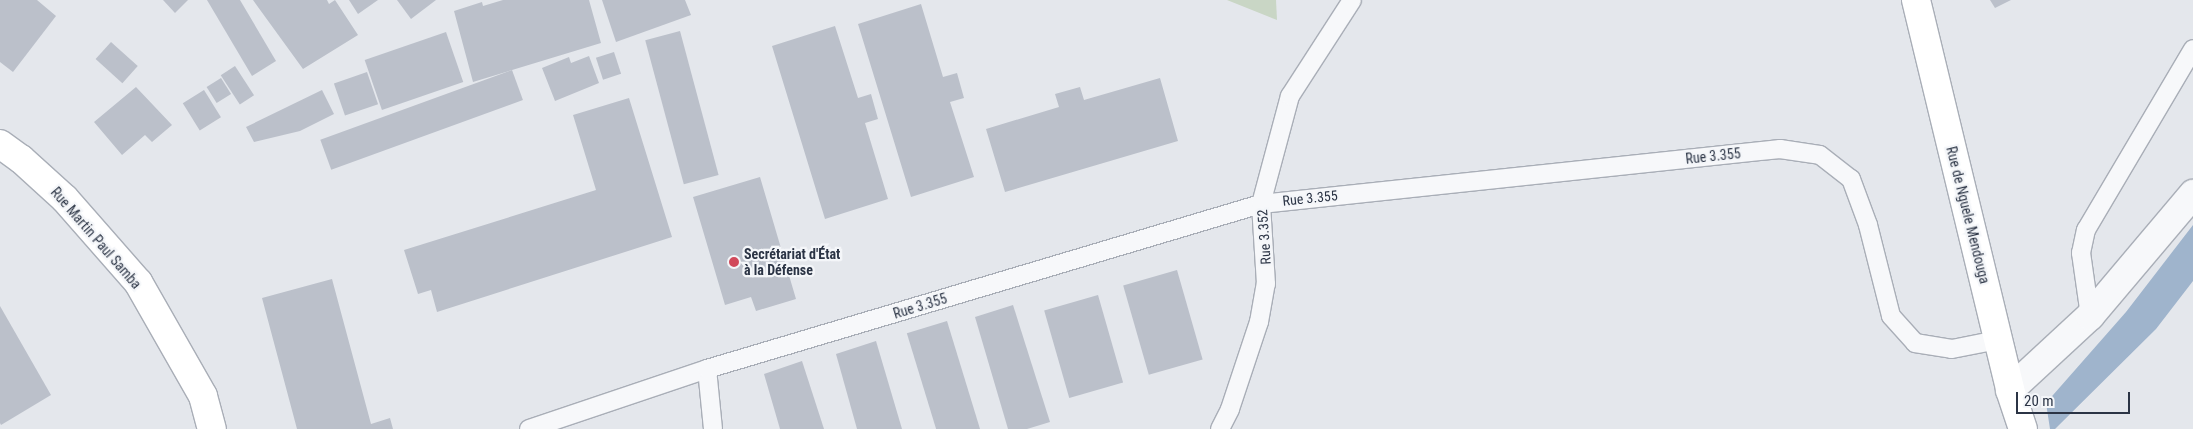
<!DOCTYPE html>
<meta charset="utf-8">
<style>
body{margin:0}
#map{position:relative;width:2193px;height:429px;overflow:hidden;background:#e4e7ec;font-family:"Roboto Condensed",sans-serif}
div>[style]{position:absolute}
.green>*{inset:0;background:#c9d6c5}
.water>*{inset:0;background:#9fb4cc}
.building>*{inset:0;background:#bbc0ca;transform-origin:0 0}
.roads{filter:drop-shadow(1px 0 #a9aeb7) drop-shadow(-1px 0 #a9aeb7) drop-shadow(0 1px #a9aeb7) drop-shadow(0 -1px #a9aeb7)}
.lane>*{height:18px;margin:-9px;padding:0 9px;transform-origin:9px;border-radius:9px;background:#f7f8fa}
.street>*{height:28px;margin:-14px;padding:0 14px;transform-origin:14px;border-radius:14px;background:#f7f8fa}
.secondary>*{height:28px;margin:-14px;padding:0 14px;transform-origin:14px;border-radius:14px;background:#fff}
.dots>*{width:14px;height:14px;translate:-50% -50%;box-sizing:border-box;border:2px solid #f4f6f9;border-radius:50%}
span{translate:-50% -50%;white-space:nowrap;text-align:center;line-height:1.15;-webkit-text-stroke:4.5px #f4f6f9;paint-order:stroke}
.street-label{font-size:14px;color:#2b3445}
.poi-label{font-size:14px;color:#2b3445;font-weight:700}
.left{translate:0 -50%;text-align:left}
.scale{position:absolute;left:2016px;top:392px;width:114px;height:22px;box-sizing:border-box;border:2px solid #2b3445;border-top:0;padding-left:6px;font-size:15px;line-height:18px;white-space:nowrap;color:#2b3445;-webkit-text-stroke:4px #f4f6f9;paint-order:stroke}
</style>
<div id="map">
<div class="green">
<div style="clip-path:polygon(1227px 0,1276px 0,1277px 20px)"></div>
</div>
<div class="water">
<div style="clip-path:polygon(2193px 225px,2193px 281px,2156px 329px,2055px 429px,2050px 429px,2046px 403px,2126px 312px)"></div>
</div>
<div class="building">
<div style="clip-path:polygon(0 0,37px 0,56px 16px,13px 72px,0 62px)"></div>
<div style="clip-path:polygon(163px 0,188px 0,175px 13px)"></div>
<div style="clip-path:polygon(207px 0,240px 0,276px 61px,252px 76px)"></div>
<div style="clip-path:polygon(253px 0,327px 0,329px 4px,335px 0,358px 35px,303px 69px)"></div>
<div style="clip-path:polygon(349px 0,378px 0,358px 14px)"></div>
<div style="clip-path:polygon(397px 0,436px 0,411px 19px)"></div>
<div style="clip-path:polygon(503px 0,589px 0,601px 43px,473px 82px,454px 11px,482px 2px,483px 6px)"></div>
<div style="clip-path:polygon(602px 0,685px 0,691px 15px,616px 42px)"></div>
<div style="clip-path:polygon(1990px 0,2011px 0,1995px 8px)"></div>
<div style="clip-path:polygon(921px 4px,943px 77px,957px 73px,964px 98px,950px 102px,974px 177px,911px 197px,858px 24px)"></div>
<div style="clip-path:polygon(835px 26px,858px 98px,871px 94px,878px 119px,865px 123px,888px 199px,825px 219px,772px 46px)"></div>
<div style="left:680px;top:31px;width:149px;height:36px;rotate:75deg"></div>
<div style="left:446px;top:32px;width:53px;height:86px;rotate:71deg"></div>
<div style="left:111px;top:42px;width:36px;height:23px;rotate:42deg"></div>
<div style="left:614px;top:52px;width:23px;height:19px;rotate:72deg"></div>
<div style="clip-path:polygon(589px 56px,599px 83px,555px 101px,542px 68px,569px 57px,571px 63px)"></div>
<div style="left:235px;top:66px;width:35px;height:17px;rotate:57deg"></div>
<div style="left:512px;top:70px;width:32px;height:204px;rotate:70deg"></div>
<div style="left:367px;top:72px;width:34px;height:35px;rotate:71deg"></div>
<div style="left:221px;top:78px;width:19px;height:17px;rotate:58deg"></div>
<div style="clip-path:polygon(1160px 78px,1178px 141px,1005px 192px,986px 129px,1059px 107px,1055px 94px,1080px 87px,1084px 100px)"></div>
<div style="clip-path:polygon(136px 87px,172px 125px,152px 142px,145px 135px,122px 155px,94px 122px)"></div>
<div style="left:204px;top:90px;width:32px;height:25px;rotate:58deg"></div>
<div style="clip-path:polygon(322px 90px,334px 114px,300px 131px,254px 142px,246px 127px)"></div>
<div style="clip-path:polygon(629px 98px,672px 237px,437px 312px,431px 290px,418px 294px,404px 250px,596px 190px,573px 115px)"></div>
<div style="clip-path:polygon(760px 177px,796px 299px,756px 311px,751px 297px,725px 305px,693px 197px)"></div>
<div style="left:1177px;top:270px;width:93px;height:56px;rotate:74deg"></div>
<div style="clip-path:polygon(332px 279px,371px 424px,390px 418px,393px 429px,297px 429px,262px 298px)"></div>
<div style="left:1098px;top:295px;width:91px;height:56px;rotate:74deg"></div>
<div style="clip-path:polygon(1013px 305px,1050px 422px,1027px 429px,1008px 429px,975px 317px)"></div>
<div style="clip-path:polygon(0 306px,51px 395px,1px 425px,0 423px)"></div>
<div style="left:947px;top:321px;width:113px;height:42px;rotate:73deg"></div>
<div style="clip-path:polygon(876px 341px,902px 429px,857px 429px,836px 354px)"></div>
<div style="clip-path:polygon(802px 361px,824px 429px,780px 429px,764px 374px)"></div>
</div>
<div class="roads">
<div class="lane">
<div style="left:2090px;top:316px;width:64px;rotate:-98.1deg"></div>
<div style="left:2081px;top:253px;width:24px;rotate:-78deg"></div>
<div style="left:2086px;top:230px;width:210px;rotate:-59.4deg"></div>
<div style="left:707px;top:369px;width:60px;rotate:84.3deg"></div>
<div style="left:529px;top:429px;width:188px;rotate:-18.6deg"></div>
<div style="left:707px;top:369px;width:578px;rotate:-16.59deg"></div>
<div style="left:1261px;top:204px;width:522px;rotate:-6.05deg"></div>
<div style="left:1780px;top:149px;width:40px;rotate:8.5deg"></div>
<div style="left:1820px;top:155px;width:39px;rotate:38deg"></div>
<div style="left:1851px;top:179px;width:49px;rotate:69.7deg"></div>
<div style="left:1868px;top:225px;width:94px;rotate:75.8deg"></div>
<div style="left:1891px;top:316px;width:36px;rotate:48deg"></div>
<div style="left:1915px;top:343px;width:37px;rotate:9deg"></div>
<div style="left:1952px;top:349px;width:47px;rotate:-11.1deg"></div>
<div style="left:1220px;top:429px;width:22px;rotate:-63deg"></div>
<div style="left:1230px;top:409px;width:92px;rotate:-71.6deg"></div>
<div style="left:1259px;top:322px;width:39px;rotate:-80deg"></div>
<div style="left:1266px;top:284px;width:80px;rotate:-93.6deg"></div>
<div style="left:1261px;top:204px;width:112px;rotate:-75deg"></div>
<div style="left:1290px;top:96px;width:114px;rotate:-57.1deg"></div>
</div>
<div class="street">
<div style="left:2010px;top:390px;width:109px;rotate:-42.8deg"></div>
<div style="left:2090px;top:316px;width:160px;rotate:-49.8deg"></div>
</div>
<div class="secondary">
<div style="left:1916px;top:0;width:401px;rotate:76.4deg"></div>
<div style="left:2010px;top:390px;width:41px;rotate:71.6deg"></div>
<div style="left:0;top:144px;width:26px;rotate:36deg"></div>
<div style="left:21px;top:159px;width:59px;rotate:42.3deg"></div>
<div style="left:65px;top:199px;width:111px;rotate:48.7deg"></div>
<div style="left:138px;top:282px;width:131px;rotate:60.3deg"></div>
<div style="left:203px;top:396px;width:34px;rotate:75deg"></div>
</div>
</div>
<div class="dots">
<div style="left:734px;top:262px;background:#d1495b"></div>
</div>
<div class="street-label">
<span style="left:1713px;top:156px;rotate:-6deg">Rue 3.355</span>
<span style="left:1310px;top:198px;rotate:-6deg">Rue 3.355</span>
<span style="left:1968px;top:215px;rotate:76deg">Rue de Nguele Mendouga</span>
<span style="left:1264px;top:237px;rotate:-94deg">Rue 3.352</span>
<span style="left:96px;top:238px;rotate:49deg">Rue Martin Paul Samba</span>
<span style="left:920px;top:306px;rotate:-17deg">Rue 3.355</span>
</div>
<div class="poi-label">
<span class="left" style="left:744px;top:262px">Secrétariat d'État<br>à la Défense</span>
</div>
<div class="scale">20 m</div>
</div>
